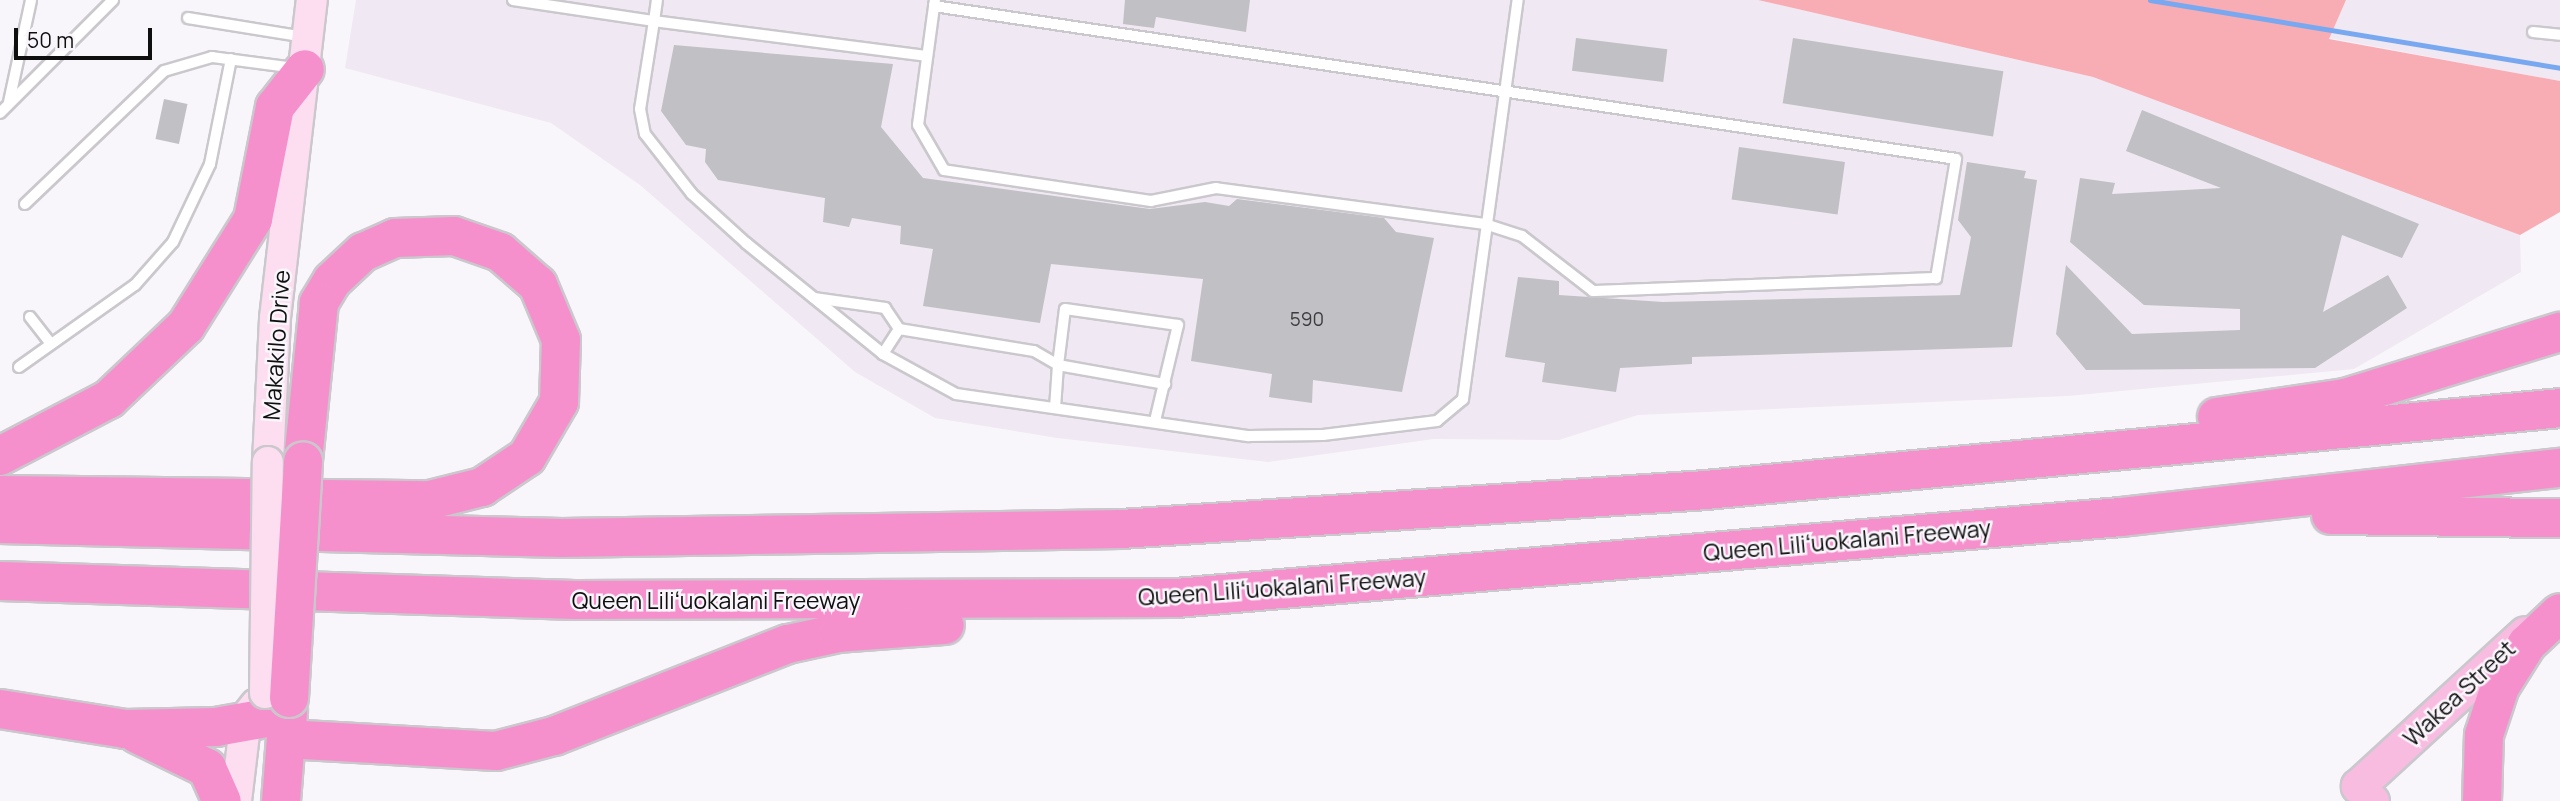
<!DOCTYPE html>
<meta charset="utf-8">
<style>
body{margin:0}
#map{position:relative;width:2560px;height:801px;overflow:hidden;background:#f9f6fb;font-family:Manrope,sans-serif}
div>[style]{position:absolute}
.built>*{inset:0;background:#f0e8f3}
.green>*{inset:0;background:#f8adb4}
.stream>*{height:5px;margin:-2.5px;padding:0 2.5px;transform-origin:2.5px;border-radius:2.5px;background:#78a8ef}
.building>*{inset:0;background:#c0c0c5;transform-origin:0 0}
.roads{filter:drop-shadow(2px 0 #cbc8cd) drop-shadow(-2px 0 #cbc8cd) drop-shadow(0 2px #cbc8cd) drop-shadow(0 -2px #cbc8cd)}
.lane>*{height:10px;margin:-5px;padding:0 5px;transform-origin:5px;border-radius:5px;background:#fff}
.secondary>*{height:30px;margin:-15px;padding:0 15px;transform-origin:15px;border-radius:15px;background:#fcdef0}
.primary>*{height:33px;margin:-16.5px;padding:0 16.5px;transform-origin:16.5px;border-radius:16.5px;background:#f9bce1}
.highway>*{height:38px;margin:-19px;padding:0 19px;transform-origin:19px;border-radius:19px;background:#f590cd}
.bridges{filter:drop-shadow(2px 0 #cbc8cd) drop-shadow(-2px 0 #cbc8cd) drop-shadow(0 2px #cbc8cd) drop-shadow(0 -2px #cbc8cd)}
.secondary-bridge>*{height:30px;margin:-15px;padding:0 15px;transform-origin:15px;border-radius:15px;background:#fcdef0}
.highway-bridge>*{height:38px;margin:-19px;padding:0 19px;transform-origin:19px;border-radius:19px;background:#f590cd}
span{translate:-50% -50%;white-space:nowrap;text-align:center;line-height:1.15;-webkit-text-stroke:5px #f9f6fb;paint-order:stroke}
.number-label{font-size:19px;color:#3c3b3d}
.number-label span{-webkit-text-stroke-width:0}
.street-label{font-size:23px;color:#100f10}
.scale{position:absolute;left:14px;top:28px;width:138px;height:32px;box-sizing:border-box;border:4px solid #100f10;border-top:0;padding-left:9px;font-size:21px;line-height:24px;white-space:nowrap;color:#100f10;-webkit-text-stroke:5px #f9f6fb;paint-order:stroke}
</style>
<div id="map">
<div class="built">
<div style="clip-path:polygon(356px 0,1758px 0,2093px 77px,2520px 235px,2521px 272px,2354px 369px,2068px 396px,1638px 415px,1559px 440px,1434px 439px,1268px 462px,1057px 438px,935px 418px,855px 372px,640px 185px,551px 123px,345px 68px)"></div>
<div style="clip-path:polygon(2346px 0,2560px 0,2560px 81px,2329px 38px)"></div>
</div>
<div class="green">
<div style="clip-path:polygon(1758px 0,2346px 0,2329px 39px,2560px 81px,2560px 212px,2520px 235px,2093px 77px)"></div>
</div>
<div class="stream">
<div style="left:2150px;top:0;width:416px;rotate:9.4deg"></div>
</div>
<div class="building">
<div style="clip-path:polygon(1125px 0,1250px 0,1246px 32px,1156px 17px,1154px 28px,1123px 24px)"></div>
<div style="left:1576px;top:38px;width:92px;height:33px;rotate:7deg"></div>
<div style="left:1793px;top:38px;width:213px;height:66px;rotate:9deg"></div>
<div style="clip-path:polygon(674px 45px,893px 64px,881px 127px,923px 178px,1150px 209px,1205px 202px,1229px 206px,1237px 199px,1384px 218px,1396px 232px,1434px 238px,1402px 392px,1313px 380px,1312px 403px,1269px 397px,1272px 374px,1191px 361px,1203px 279px,1051px 264px,1040px 323px,923px 306px,933px 249px,900px 244px,901px 226px,852px 218px,849px 227px,823px 222px,825px 198px,718px 180px,705px 162px,706px 149px,686px 145px,661px 111px)"></div>
<div style="left:164px;top:99px;width:24px;height:41px;rotate:12deg"></div>
<div style="clip-path:polygon(2142px 110px,2419px 224px,2402px 258px,2342px 235px,2323px 312px,2388px 275px,2407px 308px,2315px 368px,2086px 370px,2056px 334px,2066px 265px,2132px 334px,2240px 330px,2240px 309px,2144px 305px,2070px 242px,2080px 178px,2115px 183px,2112px 194px,2221px 188px,2126px 151px)"></div>
<div style="left:1739px;top:147px;width:107px;height:53px;rotate:8deg"></div>
<div style="clip-path:polygon(1967px 162px,2026px 171px,2024px 178px,2037px 180px,2012px 347px,1692px 357px,1692px 364px,1620px 368px,1616px 392px,1542px 382px,1545px 363px,1505px 357px,1518px 277px,1559px 281px,1559px 295px,1663px 302px,1960px 295px,1971px 237px,1958px 220px)"></div>
</div>
<div class="roads">
<div class="lane">
<div style="left:513px;top:0;width:143px;rotate:8.5deg"></div>
<div style="left:654px;top:21px;width:21px;rotate:-82deg"></div>
<div style="left:934px;top:6px;width:1033px;rotate:8.51deg"></div>
<div style="left:1956px;top:159px;width:121px;rotate:99.5deg"></div>
<div style="left:1936px;top:278px;width:343px;rotate:177.8deg"></div>
<div style="left:1593px;top:291px;width:90px;rotate:-142.2deg"></div>
<div style="left:1522px;top:236px;width:39px;rotate:-162deg"></div>
<div style="left:1485px;top:224px;width:271px;rotate:-172.4deg"></div>
<div style="left:1216px;top:188px;width:66px;rotate:168.7deg"></div>
<div style="left:1151px;top:201px;width:209px;rotate:-171.5deg"></div>
<div style="left:944px;top:170px;width:52px;rotate:-120deg"></div>
<div style="left:918px;top:125px;width:126px;rotate:-82.3deg"></div>
<div style="left:188px;top:18px;width:119px;rotate:9.2deg"></div>
<div style="left:2533px;top:32px;width:27px;rotate:6deg"></div>
<div style="left:927px;top:56px;width:275px;rotate:-172.7deg"></div>
<div style="left:654px;top:21px;width:89px;rotate:99deg"></div>
<div style="left:640px;top:109px;width:25px;rotate:79deg"></div>
<div style="left:645px;top:134px;width:76px;rotate:51.9deg"></div>
<div style="left:692px;top:194px;width:73px;rotate:42.2deg"></div>
<div style="left:746px;top:243px;width:176px;rotate:39deg"></div>
<div style="left:883px;top:354px;width:83px;rotate:28.7deg"></div>
<div style="left:956px;top:394px;width:296px;rotate:8.2deg"></div>
<div style="left:1249px;top:436px;width:74px;rotate:-0.8deg"></div>
<div style="left:1323px;top:435px;width:115px;rotate:-7deg"></div>
<div style="left:1437px;top:421px;width:34px;rotate:-40deg"></div>
<div style="left:1463px;top:399px;width:403px;rotate:-82.2deg"></div>
<div style="left:9px;top:102px;width:104px;rotate:-77.8deg"></div>
<div style="left:0;top:113px;width:160px;rotate:-45deg"></div>
<div style="left:25px;top:204px;width:192px;rotate:-43.7deg"></div>
<div style="left:164px;top:71px;width:50px;rotate:-16.3deg"></div>
<div style="left:212px;top:57px;width:84px;rotate:7.5deg"></div>
<div style="left:814px;top:298px;width:72px;rotate:8deg"></div>
<div style="left:885px;top:308px;width:25px;rotate:56deg"></div>
<div style="left:899px;top:329px;width:30px;rotate:123deg"></div>
<div style="left:30px;top:317px;width:34px;rotate:52deg"></div>
<div style="left:899px;top:329px;width:137px;rotate:9.3deg"></div>
<div style="left:1034px;top:351px;width:28px;rotate:30deg"></div>
<div style="left:1058px;top:365px;width:56px;rotate:-82.9deg"></div>
<div style="left:1065px;top:309px;width:114px;rotate:8.1deg"></div>
<div style="left:1178px;top:325px;width:99px;rotate:103.5deg"></div>
<div style="left:19px;top:367px;width:142px;rotate:-35.3deg"></div>
<div style="left:135px;top:285px;width:57px;rotate:-48.5deg"></div>
<div style="left:173px;top:242px;width:86px;rotate:-64.6deg"></div>
<div style="left:210px;top:164px;width:107px;rotate:-78.7deg"></div>
<div style="left:1055px;top:408px;width:43px;rotate:-86deg"></div>
<div style="left:1058px;top:365px;width:109px;rotate:10.1deg"></div>
</div>
<div class="secondary">
<div style="left:268px;top:462px;width:144px;rotate:-87.2deg"></div>
<div style="left:275px;top:318px;width:320px;rotate:-83.4deg"></div>
<div style="left:236px;top:801px;width:85px;rotate:-83.2deg"></div>
<div style="left:246px;top:717px;width:16px;rotate:-52deg"></div>
</div>
<div class="primary">
<div style="left:2372px;top:801px;width:21px;rotate:-133deg"></div>
<div style="left:2358px;top:786px;width:226px;rotate:-42.5deg"></div>
</div>
<div class="highway">
<div style="left:2217px;top:417px;width:129px;rotate:-8.4deg"></div>
<div style="left:2345px;top:398px;width:225px;rotate:-17.1deg"></div>
<div style="left:0;top:456px;width:123px;rotate:-27.6deg"></div>
<div style="left:109px;top:399px;width:106px;rotate:-43.5deg"></div>
<div style="left:186px;top:326px;width:126px;rotate:-57.9deg"></div>
<div style="left:253px;top:219px;width:114px;rotate:-78.9deg"></div>
<div style="left:275px;top:107px;width:48px;rotate:-51.7deg"></div>
<div style="left:0;top:495px;width:430px;rotate:0.7deg"></div>
<div style="left:430px;top:500px;width:54px;rotate:-14deg"></div>
<div style="left:482px;top:487px;width:54px;rotate:-33.7deg"></div>
<div style="left:527px;top:457px;width:64px;rotate:-59.8deg"></div>
<div style="left:559px;top:402px;width:62px;rotate:-88.2deg"></div>
<div style="left:561px;top:340px;width:60px;rotate:-112.7deg"></div>
<div style="left:538px;top:285px;width:50px;rotate:-139deg"></div>
<div style="left:500px;top:252px;width:49px;rotate:-160.8deg"></div>
<div style="left:454px;top:236px;width:59px;rotate:178.1deg"></div>
<div style="left:395px;top:238px;width:35px;rotate:156deg"></div>
<div style="left:363px;top:252px;width:42px;rotate:136.9deg"></div>
<div style="left:332px;top:281px;width:26px;rotate:121deg"></div>
<div style="left:319px;top:303px;width:159px;rotate:95.8deg"></div>
<div style="left:2331px;top:515px;width:229px;rotate:0.8deg"></div>
<div style="left:0;top:524px;width:562px;rotate:1.43deg"></div>
<div style="left:562px;top:538px;width:559px;rotate:-0.92deg"></div>
<div style="left:1121px;top:529px;width:586px;rotate:-3.81deg"></div>
<div style="left:1706px;top:490px;width:858px;rotate:-5.48deg"></div>
<div style="left:0;top:581px;width:575px;rotate:1.89deg"></div>
<div style="left:575px;top:600px;width:601px;rotate:-0.19deg"></div>
<div style="left:1176px;top:598px;width:948px;rotate:-4.9deg"></div>
<div style="left:2121px;top:517px;width:442px;rotate:-6.4deg"></div>
<div style="left:0;top:709px;width:127px;rotate:9.1deg"></div>
<div style="left:125px;top:729px;width:91px;rotate:-1.3deg"></div>
<div style="left:216px;top:727px;width:57px;rotate:-10.1deg"></div>
<div style="left:137px;top:734px;width:78px;rotate:25.9deg"></div>
<div style="left:207px;top:768px;width:36px;rotate:66deg"></div>
<div style="left:286px;top:739px;width:210px;rotate:3.3deg"></div>
<div style="left:496px;top:751px;width:60px;rotate:-14.5deg"></div>
<div style="left:554px;top:736px;width:251px;rotate:-21.5deg"></div>
<div style="left:788px;top:644px;width:52px;rotate:-12.2deg"></div>
<div style="left:839px;top:633px;width:106px;rotate:-4.3deg"></div>
<div style="left:281px;top:801px;width:89px;rotate:-85.5deg"></div>
<div style="left:2482px;top:801px;width:66px;rotate:-88.3deg"></div>
<div style="left:2484px;top:735px;width:51px;rotate:-71.6deg"></div>
<div style="left:2500px;top:687px;width:51px;rotate:-57.9deg"></div>
<div style="left:2527px;top:644px;width:45px;rotate:-43.2deg"></div>
</div>
</div>
<div class="bridges">
<div class="secondary-bridge">
<div style="left:265px;top:693px;width:231px;rotate:-89.3deg"></div>
</div>
<div class="highway-bridge">
<div style="left:289px;top:698px;width:237px;rotate:-86.6deg"></div>
</div>
</div>
<div class="number-label">
<span style="left:1307px;top:320px">590</span>
</div>
<div class="street-label">
<span style="left:276px;top:345px;rotate:-86deg">Makakilo Drive</span>
<span style="left:1847px;top:540px;rotate:-5deg">Queen Liliʻuokalani Freeway</span>
<span style="left:1282px;top:587px;rotate:-4deg">Queen Liliʻuokalani Freeway</span>
<span style="left:716px;top:600px">Queen Liliʻuokalani Freeway</span>
<span style="left:2459px;top:693px;rotate:-43deg">Wakea Street</span>
</div>
<div class="scale">50 m</div>
</div>
